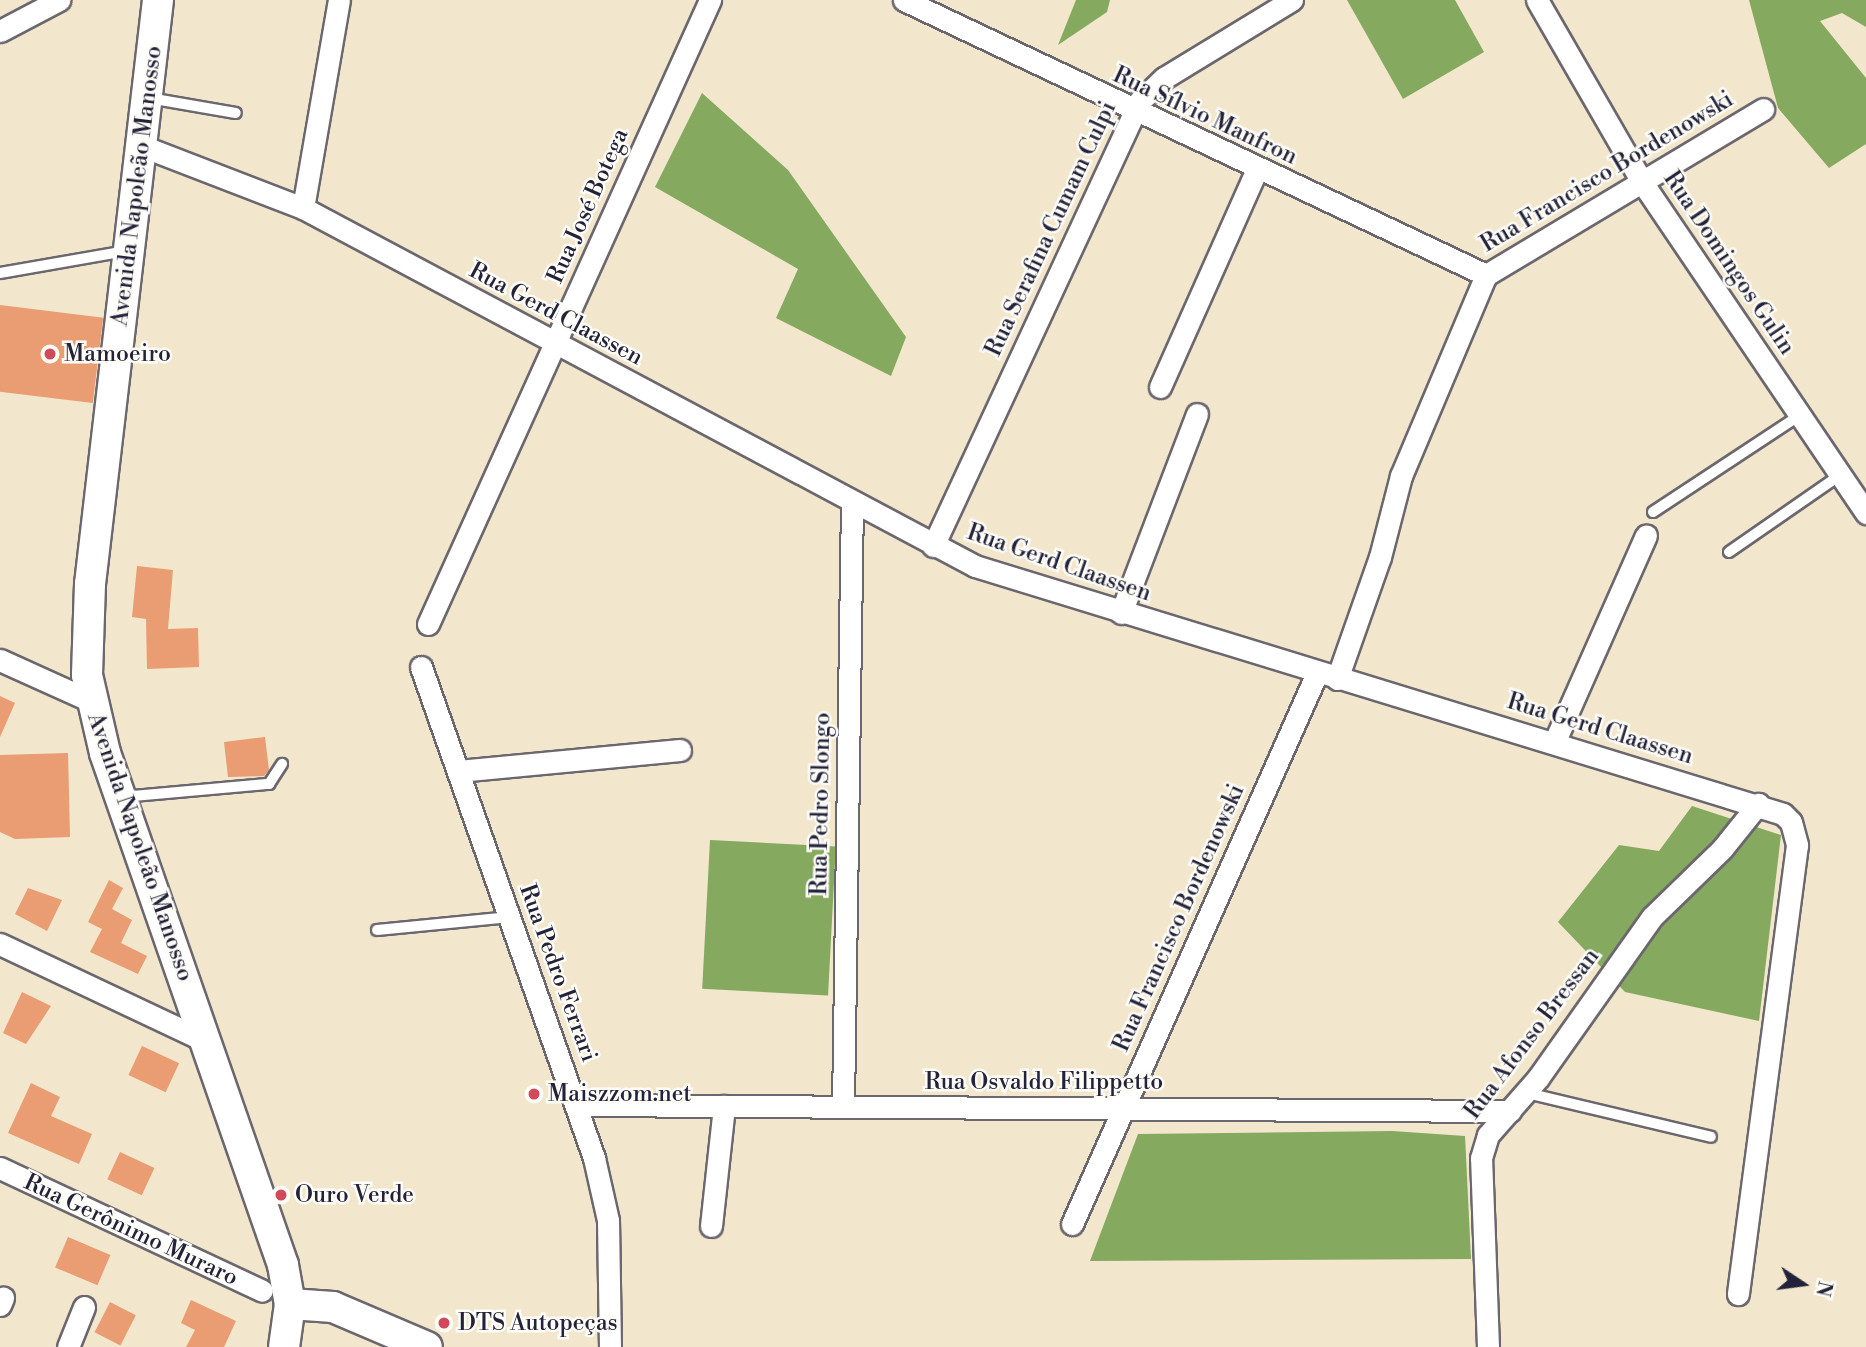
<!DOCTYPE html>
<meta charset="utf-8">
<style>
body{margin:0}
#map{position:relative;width:1866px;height:1347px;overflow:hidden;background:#f2e6cc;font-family:"Libre Bodoni",serif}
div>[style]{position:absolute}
.forest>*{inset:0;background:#84a95f;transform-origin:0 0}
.building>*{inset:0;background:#ea9c72;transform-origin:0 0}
.roads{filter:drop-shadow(2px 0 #6b676e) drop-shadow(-2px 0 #6b676e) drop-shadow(0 2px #6b676e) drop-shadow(0 -2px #6b676e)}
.lane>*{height:10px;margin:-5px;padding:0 5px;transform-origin:5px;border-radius:5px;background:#fff}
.street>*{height:21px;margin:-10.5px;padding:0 10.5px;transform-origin:10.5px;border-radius:10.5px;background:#fff}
.secondary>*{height:30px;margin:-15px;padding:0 15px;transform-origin:15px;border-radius:15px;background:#fff}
.dots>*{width:19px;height:19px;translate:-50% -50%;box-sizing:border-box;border:4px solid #fdfcf7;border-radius:50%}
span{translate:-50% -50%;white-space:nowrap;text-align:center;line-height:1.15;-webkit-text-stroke:5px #fdfcf7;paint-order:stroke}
.street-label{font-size:23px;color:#22223b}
.poi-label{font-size:23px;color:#22223b}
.left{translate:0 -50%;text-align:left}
.north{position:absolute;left:1768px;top:1249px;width:70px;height:70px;-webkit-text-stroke:5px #fdfcf7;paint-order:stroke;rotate:103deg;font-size:19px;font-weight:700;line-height:28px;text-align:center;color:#22223b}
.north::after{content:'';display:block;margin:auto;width:24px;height:32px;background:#22223b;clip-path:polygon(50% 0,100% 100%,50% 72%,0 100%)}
</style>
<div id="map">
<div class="forest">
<div style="clip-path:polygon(1076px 0,1110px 0,1107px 12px,1058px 45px)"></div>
<div style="clip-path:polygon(1347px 0,1455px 0,1484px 52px,1403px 99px)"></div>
<div style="clip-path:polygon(1749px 0,1866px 0,1866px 27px,1842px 13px,1820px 21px,1866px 78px,1866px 144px,1829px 168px,1778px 108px)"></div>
<div style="clip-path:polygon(702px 93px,788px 170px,906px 337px,891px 376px,776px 318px,798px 269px,655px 187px)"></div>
<div style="clip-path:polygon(1692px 806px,1781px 835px,1759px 1021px,1625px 992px,1558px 922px,1619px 845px,1659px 851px)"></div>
<div style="left:710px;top:840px;width:126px;height:149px;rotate:3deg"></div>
<div style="clip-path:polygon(1392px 1131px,1465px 1136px,1471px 1259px,1090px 1261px,1138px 1134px)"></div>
</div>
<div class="building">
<div style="left:0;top:305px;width:104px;height:86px;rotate:7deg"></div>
<div style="clip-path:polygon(137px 566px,173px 570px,168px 629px,198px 628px,199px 667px,147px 669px,146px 619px,132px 617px)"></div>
<div style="clip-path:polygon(0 696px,15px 703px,0 737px)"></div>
<div style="clip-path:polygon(265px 737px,269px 770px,264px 776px,228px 777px,224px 742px)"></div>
<div style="clip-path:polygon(68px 753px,70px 837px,15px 839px,0 832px,0 755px)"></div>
<div style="clip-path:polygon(109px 880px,123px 888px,112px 909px,132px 920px,121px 943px,147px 956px,138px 974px,90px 952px,102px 929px,88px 922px)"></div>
<div style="clip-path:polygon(28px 888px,62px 900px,47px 931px,15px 914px)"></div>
<div style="clip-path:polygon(22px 992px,51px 1006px,26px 1044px,3px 1033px)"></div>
<div style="left:142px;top:1046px;width:41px;height:32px;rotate:25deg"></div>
<div style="clip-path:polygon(31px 1083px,60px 1097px,51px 1116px,92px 1134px,79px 1164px,8px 1133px)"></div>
<div style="left:120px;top:1152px;width:38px;height:30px;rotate:25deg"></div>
<div style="left:68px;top:1237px;width:46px;height:33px;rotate:23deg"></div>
<div style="clip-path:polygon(191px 1300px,236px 1321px,224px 1347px,186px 1347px,195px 1330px,181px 1323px)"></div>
<div style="left:110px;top:1302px;width:29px;height:34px;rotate:27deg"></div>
</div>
<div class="roads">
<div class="lane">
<div style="left:149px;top:98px;width:88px;rotate:9.8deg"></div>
<div style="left:0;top:273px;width:128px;rotate:-9.9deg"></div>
<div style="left:1653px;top:512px;width:176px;rotate:-33.4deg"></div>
<div style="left:1729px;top:552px;width:135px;rotate:-34.7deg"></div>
<div style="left:122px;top:797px;width:148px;rotate:-5.1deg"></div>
<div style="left:269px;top:784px;width:24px;rotate:-57deg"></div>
<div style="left:377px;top:930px;width:134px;rotate:-5.6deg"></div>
<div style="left:1527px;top:1093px;width:189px;rotate:13.4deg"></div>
</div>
<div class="street">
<div style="left:904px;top:0;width:644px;rotate:25.29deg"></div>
<div style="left:1537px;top:0;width:210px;rotate:60deg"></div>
<div style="left:1642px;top:182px;width:400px;rotate:55.9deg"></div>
<div style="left:0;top:31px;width:67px;rotate:-27.7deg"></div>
<div style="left:142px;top:146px;width:173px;rotate:21.1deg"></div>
<div style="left:303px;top:208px;width:761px;rotate:28.05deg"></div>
<div style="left:975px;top:566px;width:845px;rotate:17.06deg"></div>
<div style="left:1783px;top:814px;width:11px;rotate:45deg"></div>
<div style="left:1791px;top:822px;width:24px;rotate:75deg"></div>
<div style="left:1797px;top:845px;width:453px;rotate:97.5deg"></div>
<div style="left:303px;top:208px;width:211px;rotate:-80.2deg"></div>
<div style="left:1160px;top:387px;width:239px;rotate:-66deg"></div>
<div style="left:933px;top:546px;width:491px;rotate:-65.1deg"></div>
<div style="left:1140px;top:101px;width:33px;rotate:-44deg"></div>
<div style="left:1164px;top:78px;width:150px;rotate:-31.4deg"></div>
<div style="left:1121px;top:613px;width:213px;rotate:-69.1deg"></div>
<div style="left:428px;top:624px;width:685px;rotate:-65.68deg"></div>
<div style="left:0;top:660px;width:100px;rotate:24.3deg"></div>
<div style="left:421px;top:667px;width:521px;rotate:70.59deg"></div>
<div style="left:594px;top:1158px;width:64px;rotate:77.3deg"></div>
<div style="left:608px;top:1220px;width:127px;rotate:89.1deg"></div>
<div style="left:1337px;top:679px;width:129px;rotate:-70.6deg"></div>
<div style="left:1380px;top:557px;width:84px;rotate:-75.5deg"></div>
<div style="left:1401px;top:476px;width:218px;rotate:-67.1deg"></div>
<div style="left:1486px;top:275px;width:323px;rotate:-30.9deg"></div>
<div style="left:1554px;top:743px;width:227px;rotate:-66.1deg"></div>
<div style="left:458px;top:771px;width:223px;rotate:-5.4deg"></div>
<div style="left:0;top:944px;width:229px;rotate:25.3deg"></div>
<div style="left:577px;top:1105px;width:933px;rotate:0.37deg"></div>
<div style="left:843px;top:1107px;width:605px;rotate:-89.15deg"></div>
<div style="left:0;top:1168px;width:289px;rotate:25.1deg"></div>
<div style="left:1072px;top:1224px;width:603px;rotate:-66.03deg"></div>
<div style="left:711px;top:1226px;width:121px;rotate:-83.8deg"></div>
<div style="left:0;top:1305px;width:8px;rotate:-67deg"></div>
<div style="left:68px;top:1347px;width:43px;rotate:-68.2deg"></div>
<div style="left:1488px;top:1347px;width:189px;rotate:-92.1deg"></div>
<div style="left:1481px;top:1158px;width:24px;rotate:-73deg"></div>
<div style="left:1488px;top:1135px;width:76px;rotate:-48.7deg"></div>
<div style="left:1538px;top:1078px;width:197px;rotate:-54.7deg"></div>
<div style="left:1652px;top:917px;width:98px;rotate:-44.2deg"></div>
<div style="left:1722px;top:849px;width:58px;rotate:-51.3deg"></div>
</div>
<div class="secondary">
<div style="left:158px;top:0;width:588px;rotate:96.64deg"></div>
<div style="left:90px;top:584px;width:91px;rotate:91.9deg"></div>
<div style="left:87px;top:675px;width:80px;rotate:77deg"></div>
<div style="left:105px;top:753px;width:542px;rotate:70.83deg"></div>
<div style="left:283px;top:1265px;width:40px;rotate:80deg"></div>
<div style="left:290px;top:1304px;width:43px;rotate:97.9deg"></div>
<div style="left:290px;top:1304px;width:43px;rotate:4deg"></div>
<div style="left:333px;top:1307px;width:102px;rotate:23.1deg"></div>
</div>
</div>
<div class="dots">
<div style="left:50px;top:354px;background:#d1495b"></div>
<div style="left:534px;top:1094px;background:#d1495b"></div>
<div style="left:281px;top:1195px;background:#d1495b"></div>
<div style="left:444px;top:1323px;background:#d1495b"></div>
</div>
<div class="street-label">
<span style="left:1205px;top:116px;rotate:25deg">Rua Sílvio Manfron</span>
<span style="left:1607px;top:172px;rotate:-31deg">Rua Francisco Bordenowski</span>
<span style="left:137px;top:186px;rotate:-83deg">Avenida Napoleão Manosso</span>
<span style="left:588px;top:206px;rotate:-66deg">Rua José Botega</span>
<span style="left:1051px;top:229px;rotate:-65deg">Rua Serafina Cumam Culpi</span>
<span style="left:1729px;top:263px;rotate:56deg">Rua Domingos Gulin</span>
<span style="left:556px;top:314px;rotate:28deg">Rua Gerd Claassen</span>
<span style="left:1059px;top:563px;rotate:19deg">Rua Gerd Claassen</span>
<span style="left:1600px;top:729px;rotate:17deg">Rua Gerd Claassen</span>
<span style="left:821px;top:804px;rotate:-89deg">Rua Pedro Slongo</span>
<span style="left:140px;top:847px;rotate:71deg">Avenida Napoleão Manosso</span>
<span style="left:1179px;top:918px;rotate:-66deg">Rua Francisco Bordenowski</span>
<span style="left:558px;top:973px;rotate:70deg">Rua Pedro Ferrari</span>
<span style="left:1532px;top:1034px;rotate:-53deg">Rua Afonso Bressan</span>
<span style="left:1044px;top:1082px">Rua Osvaldo Filippetto</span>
<span style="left:131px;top:1230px;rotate:25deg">Rua Gerônimo Muraro</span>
</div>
<div class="poi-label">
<span class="left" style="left:64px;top:354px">Mamoeiro</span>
<span class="left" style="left:548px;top:1094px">Maiszzom.net</span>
<span class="left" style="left:295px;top:1195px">Ouro Verde</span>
<span class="left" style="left:458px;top:1323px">DTS Autopeças</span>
</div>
<div class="north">N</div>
</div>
